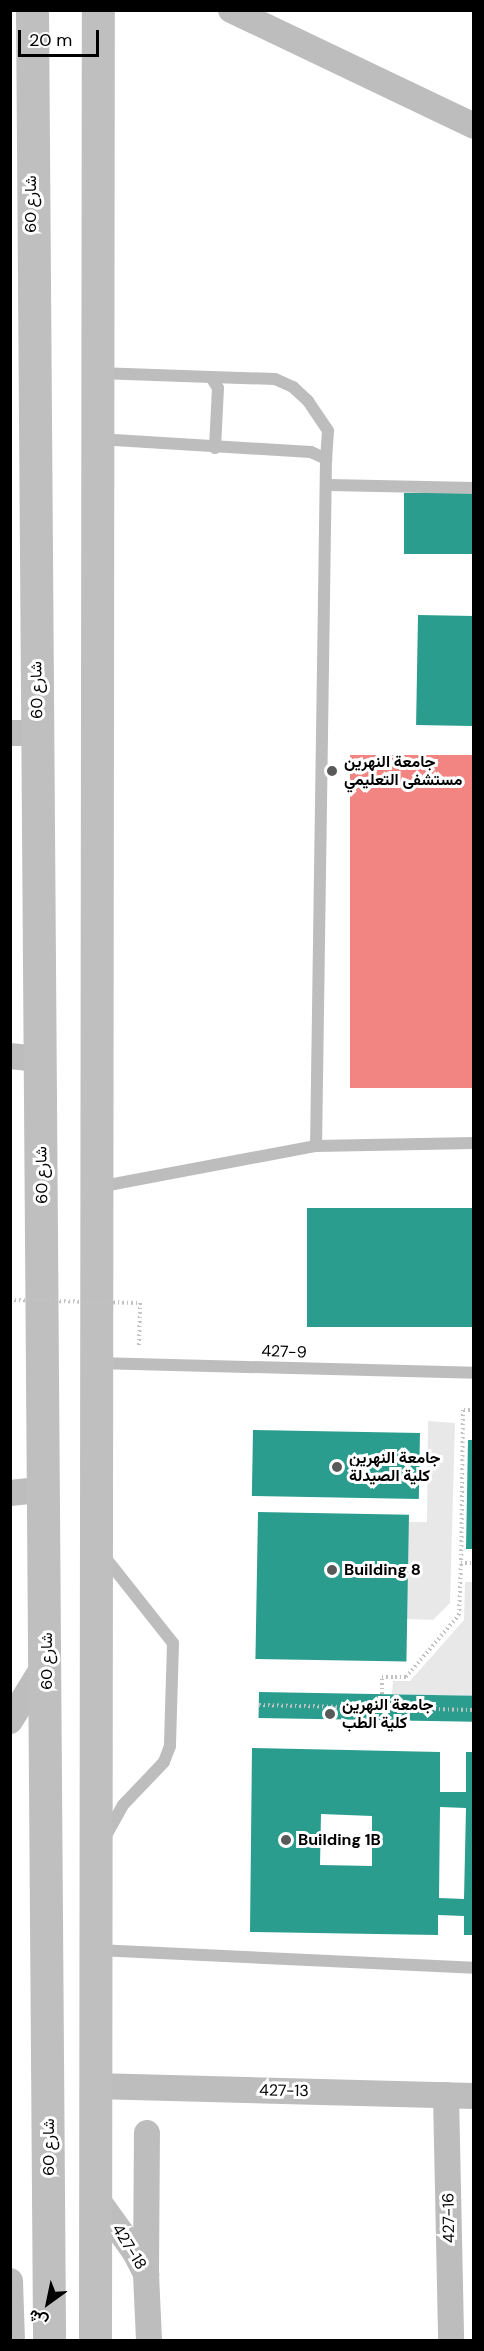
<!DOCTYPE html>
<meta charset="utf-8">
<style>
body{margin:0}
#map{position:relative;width:484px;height:2351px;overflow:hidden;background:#fff;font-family:"DM Sans",Vazirmatn,sans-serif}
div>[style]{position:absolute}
.green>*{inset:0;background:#e8e8e8}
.schools>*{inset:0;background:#2a9d8f;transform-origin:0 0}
.health>*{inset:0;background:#f28482;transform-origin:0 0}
.path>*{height:4px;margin-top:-2px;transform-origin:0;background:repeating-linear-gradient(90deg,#c2c2c2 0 1.5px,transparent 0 4.5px)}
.lane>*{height:12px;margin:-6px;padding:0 6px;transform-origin:6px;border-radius:6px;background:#bdbdbd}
.street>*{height:26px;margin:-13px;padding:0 13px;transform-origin:13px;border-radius:13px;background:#bdbdbd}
.secondary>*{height:33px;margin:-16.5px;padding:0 16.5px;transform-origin:16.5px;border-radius:16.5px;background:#bfbfbf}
.path-bridge>*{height:4px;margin-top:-2px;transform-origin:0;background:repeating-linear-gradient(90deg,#c2c2c2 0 1.5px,transparent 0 4.5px)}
.dots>*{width:16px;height:16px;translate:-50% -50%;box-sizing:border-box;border:3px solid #fff;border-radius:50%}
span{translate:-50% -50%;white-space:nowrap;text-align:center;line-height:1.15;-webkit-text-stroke:6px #fff;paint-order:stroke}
.street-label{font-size:16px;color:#000}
.poi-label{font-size:16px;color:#000;font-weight:700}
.left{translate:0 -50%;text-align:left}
.frame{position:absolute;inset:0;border:12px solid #000;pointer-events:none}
.north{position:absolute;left:18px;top:2273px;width:60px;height:60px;-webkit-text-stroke:4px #fff;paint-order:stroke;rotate:213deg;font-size:16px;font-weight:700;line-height:24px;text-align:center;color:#000}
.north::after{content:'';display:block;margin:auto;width:21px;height:27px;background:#000;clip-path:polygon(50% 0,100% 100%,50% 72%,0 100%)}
.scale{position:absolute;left:18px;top:30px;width:81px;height:27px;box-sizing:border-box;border:3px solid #000;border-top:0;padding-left:8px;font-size:18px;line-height:21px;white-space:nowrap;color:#000;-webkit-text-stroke:4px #fff;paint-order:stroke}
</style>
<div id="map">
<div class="green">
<div style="clip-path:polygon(428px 1421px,455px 1423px,450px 1603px,433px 1620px,407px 1619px,408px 1522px,427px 1522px)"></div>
<div style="clip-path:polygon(465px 1582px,473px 1582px,473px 1696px,392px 1694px,393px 1681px,410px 1681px,464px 1620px)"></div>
</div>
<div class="schools">
<div style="left:404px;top:493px;width:70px;height:61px"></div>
<div style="left:418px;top:615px;width:56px;height:110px;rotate:1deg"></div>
<div style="left:307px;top:1208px;width:167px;height:119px"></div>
<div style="left:253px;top:1430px;width:167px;height:66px;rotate:1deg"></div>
<div style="clip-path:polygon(468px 1440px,474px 1440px,474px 1549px,466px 1549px)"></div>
<div style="left:258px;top:1512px;width:151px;height:147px;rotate:1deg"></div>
<div style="left:259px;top:1692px;width:215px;height:26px;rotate:1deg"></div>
<div style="clip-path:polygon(evenodd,252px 1748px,440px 1752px,440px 1792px,466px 1792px,466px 1752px,474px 1752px,474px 1935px,464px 1935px,464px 1916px,438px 1915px,438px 1935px,250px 1932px,252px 1748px,440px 1807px,466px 1808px,464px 1899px,439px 1898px,440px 1807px,252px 1748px,321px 1814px,372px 1816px,372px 1866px,320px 1865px,321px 1814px)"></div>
</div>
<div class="health">
<div style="left:350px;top:755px;width:124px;height:333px"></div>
</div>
<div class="path">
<div style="left:139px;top:1345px;width:42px;rotate:-88.6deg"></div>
<div style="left:474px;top:1410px;width:11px;rotate:180deg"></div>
<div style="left:463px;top:1410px;width:153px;rotate:90.7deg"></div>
<div style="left:461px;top:1563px;width:13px"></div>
<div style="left:259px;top:1705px;width:215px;rotate:1.3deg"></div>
<div style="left:382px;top:1707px;width:30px;rotate:-90deg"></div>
<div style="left:382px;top:1677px;width:24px"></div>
<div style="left:406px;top:1677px;width:82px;rotate:-49.5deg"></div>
<div style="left:459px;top:1615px;width:52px;rotate:-87.8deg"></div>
</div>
<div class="lane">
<div style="left:98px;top:373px;width:113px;rotate:2deg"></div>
<div style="left:211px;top:377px;width:13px;rotate:58deg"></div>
<div style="left:218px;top:388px;width:60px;rotate:92.9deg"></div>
<div style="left:211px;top:377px;width:64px;rotate:1.8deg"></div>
<div style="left:275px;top:379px;width:20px;rotate:24deg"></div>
<div style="left:293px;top:387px;width:21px;rotate:43deg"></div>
<div style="left:308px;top:401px;width:36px;rotate:56deg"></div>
<div style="left:328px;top:431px;width:28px;rotate:94deg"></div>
<div style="left:98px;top:439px;width:213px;rotate:3.5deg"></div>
<div style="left:311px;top:452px;width:17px;rotate:25deg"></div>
<div style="left:326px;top:459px;width:687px;rotate:90.83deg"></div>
<div style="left:329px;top:485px;width:145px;rotate:1.2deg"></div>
<div style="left:98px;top:1187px;width:222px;rotate:-10.7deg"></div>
<div style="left:316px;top:1146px;width:158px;rotate:-1.1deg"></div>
<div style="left:97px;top:1363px;width:377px;rotate:1.5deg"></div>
<div style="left:104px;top:1556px;width:111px;rotate:51.6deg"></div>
<div style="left:173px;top:1643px;width:103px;rotate:91.7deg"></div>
<div style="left:170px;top:1746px;width:17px;rotate:111deg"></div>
<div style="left:164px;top:1762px;width:59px;rotate:133.6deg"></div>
<div style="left:123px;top:1805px;width:37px;rotate:119deg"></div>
<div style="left:97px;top:1950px;width:377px;rotate:2.7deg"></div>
</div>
<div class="street">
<div style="left:231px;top:10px;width:269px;rotate:25.5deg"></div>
<div style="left:10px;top:733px;width:27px"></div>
<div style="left:10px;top:1056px;width:31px;rotate:6deg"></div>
<div style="left:10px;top:1493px;width:36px;rotate:-6deg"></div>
<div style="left:10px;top:1721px;width:70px;rotate:-58.3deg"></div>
<div style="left:94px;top:2086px;width:380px;rotate:1.5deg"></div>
<div style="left:446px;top:2095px;width:245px;rotate:88.8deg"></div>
<div style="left:94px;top:2195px;width:70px;rotate:54.3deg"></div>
<div style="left:135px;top:2252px;width:25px;rotate:63deg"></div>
<div style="left:146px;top:2274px;width:66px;rotate:87.4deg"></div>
<div style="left:146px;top:2271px;width:138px;rotate:-89.6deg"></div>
<div style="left:10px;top:2281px;width:59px;rotate:88.1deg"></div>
</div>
<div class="secondary">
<div style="left:32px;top:10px;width:2330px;rotate:89.58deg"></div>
<div style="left:95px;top:2340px;width:2330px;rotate:-89.93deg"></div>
</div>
<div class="path-bridge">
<div style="left:10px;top:1300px;width:130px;rotate:1.3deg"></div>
</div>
<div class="dots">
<div style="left:332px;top:771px;background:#595959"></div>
<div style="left:337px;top:1467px;background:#595959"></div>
<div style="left:332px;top:1570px;background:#595959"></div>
<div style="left:330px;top:1714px;background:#595959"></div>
<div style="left:286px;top:1840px;background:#595959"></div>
</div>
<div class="street-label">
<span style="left:31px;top:204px;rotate:-90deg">شارع 60</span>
<span style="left:37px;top:690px;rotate:-91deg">شارع 60</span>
<span style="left:42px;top:1175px;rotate:-91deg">شارع 60</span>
<span style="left:284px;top:1352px;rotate:2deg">427-9</span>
<span style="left:47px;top:1661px;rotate:-90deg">شارع 60</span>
<span style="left:284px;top:2091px;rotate:1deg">427-13</span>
<span style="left:49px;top:2147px;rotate:-90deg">شارع 60</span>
<span style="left:449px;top:2218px;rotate:-91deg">427-16</span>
<span style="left:129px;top:2247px;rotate:58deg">427-18</span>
</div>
<div class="poi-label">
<span class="left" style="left:344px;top:771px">جامعة النهرين<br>مستشفى التعليمي</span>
<span class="left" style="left:349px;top:1467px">جامعة النهرين<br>كلية الصيدلة</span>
<span class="left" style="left:344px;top:1570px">Building 8</span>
<span class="left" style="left:342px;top:1714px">جامعة النهرين<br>كلية الطب</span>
<span class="left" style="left:298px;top:1840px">Building 1B</span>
</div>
<div class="frame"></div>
<div class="north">ش</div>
<div class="scale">20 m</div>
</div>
